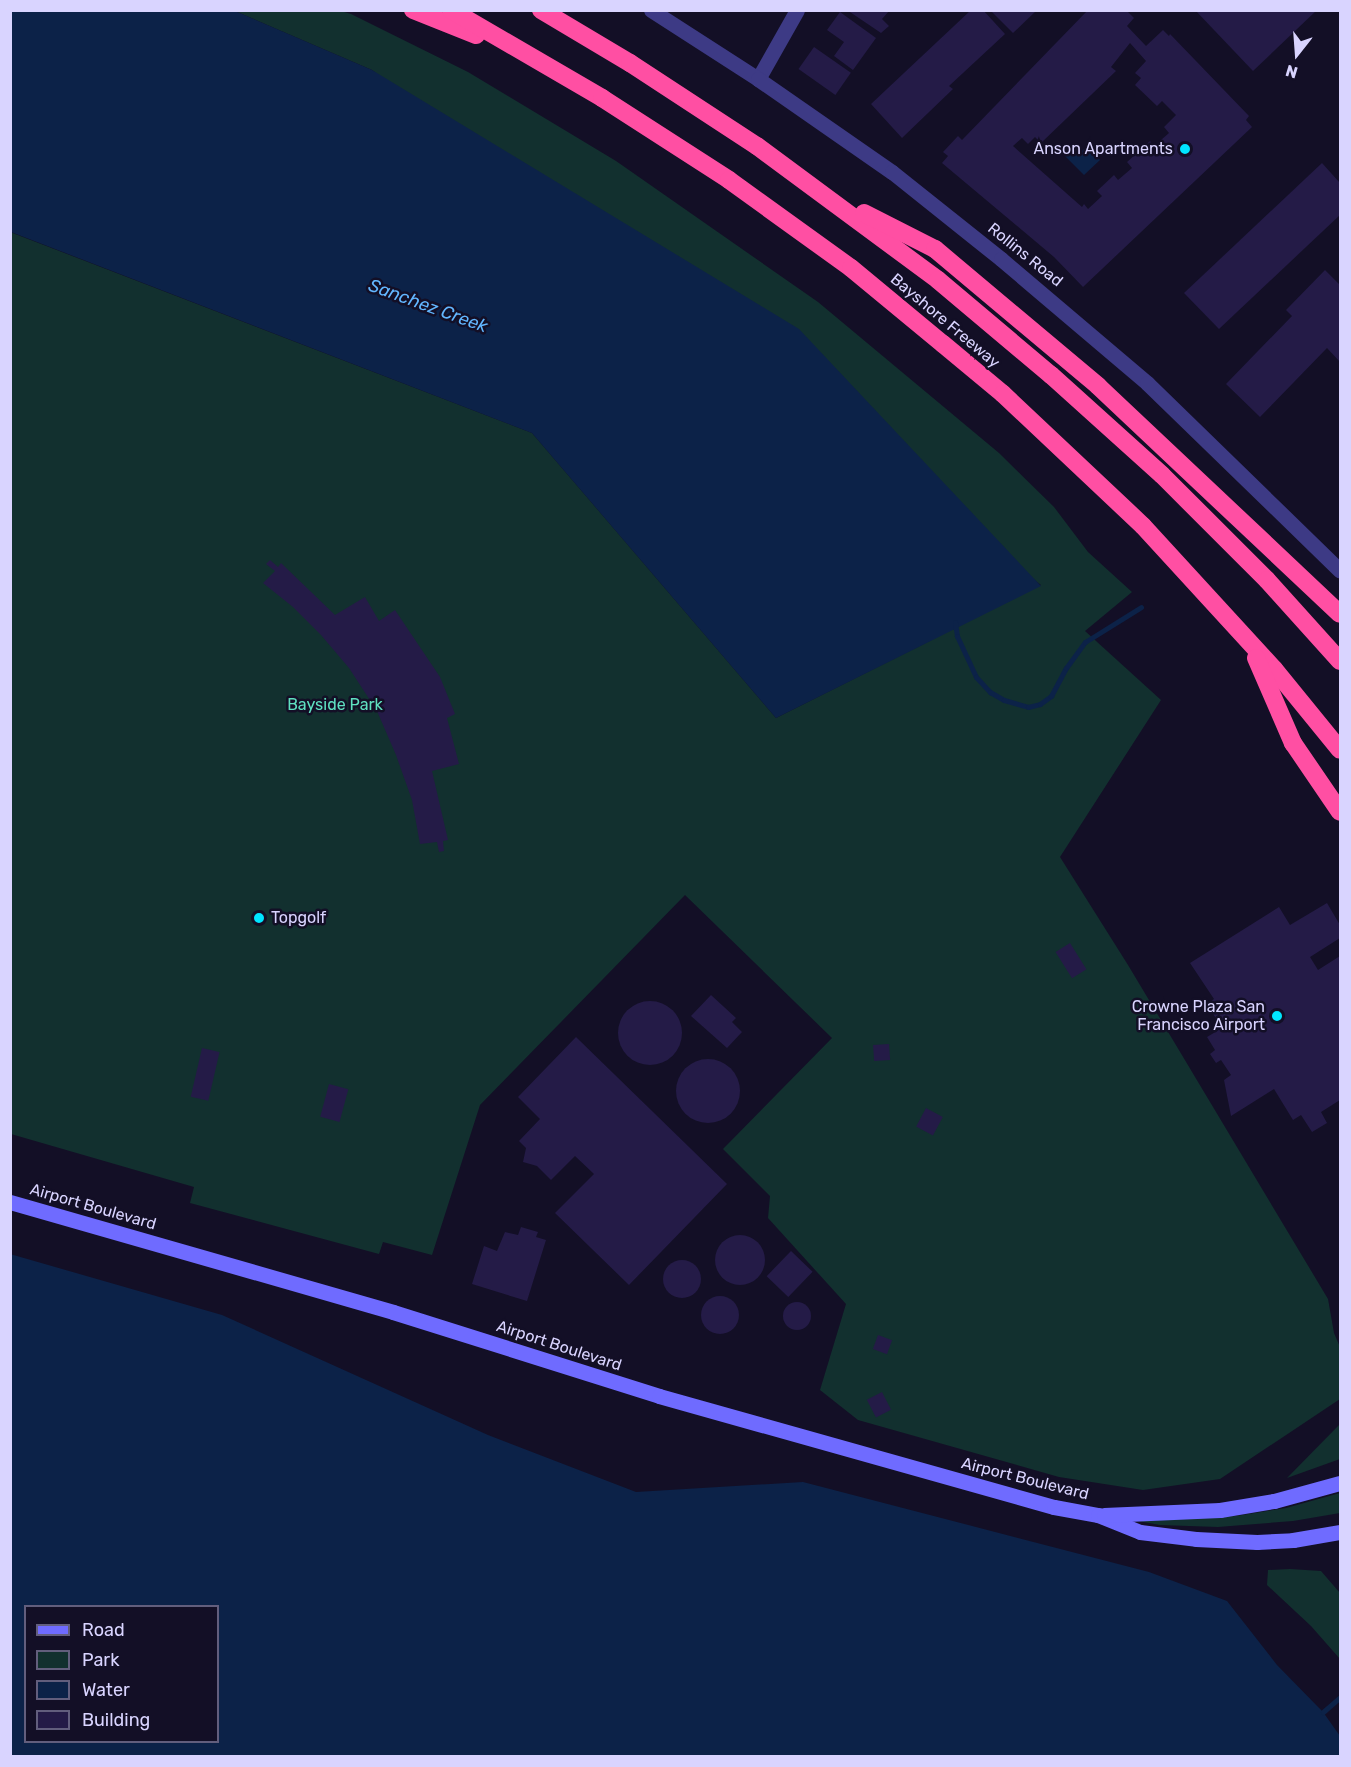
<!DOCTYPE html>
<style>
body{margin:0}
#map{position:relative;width:1351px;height:1767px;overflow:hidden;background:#130f26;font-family:Rubik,sans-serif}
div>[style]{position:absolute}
.green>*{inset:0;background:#12302f}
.water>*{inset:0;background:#0c2248}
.stream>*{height:5px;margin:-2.5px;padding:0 2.5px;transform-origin:2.5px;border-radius:2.5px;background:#0c2248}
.building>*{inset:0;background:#241b47;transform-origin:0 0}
.round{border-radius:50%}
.minor>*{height:15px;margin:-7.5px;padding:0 7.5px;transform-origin:7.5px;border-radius:7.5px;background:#3d3a85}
.tertiary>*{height:15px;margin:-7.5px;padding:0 7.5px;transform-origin:7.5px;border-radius:7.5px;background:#3d3a85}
.secondary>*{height:15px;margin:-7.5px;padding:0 7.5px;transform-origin:7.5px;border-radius:7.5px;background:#6f6bff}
.motorway>*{height:18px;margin:-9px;padding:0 9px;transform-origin:9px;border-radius:9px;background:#ff4fa3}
.dots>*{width:16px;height:16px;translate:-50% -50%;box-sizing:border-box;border:3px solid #130f26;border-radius:50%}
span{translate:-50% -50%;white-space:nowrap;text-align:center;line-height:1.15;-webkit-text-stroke:5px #130f26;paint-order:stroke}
.poi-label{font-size:16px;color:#d9d4ff}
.right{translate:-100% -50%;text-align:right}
.left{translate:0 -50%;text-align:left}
.street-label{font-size:16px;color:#d9d4ff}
.park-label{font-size:16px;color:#5fe0c0}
.water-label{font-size:18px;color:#62b6ff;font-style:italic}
.frame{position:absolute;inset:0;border:12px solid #d9d4ff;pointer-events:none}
.legend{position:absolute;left:24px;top:1605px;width:195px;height:138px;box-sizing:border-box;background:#130f26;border:2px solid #625e7d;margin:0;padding:8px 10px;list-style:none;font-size:18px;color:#d9d4ff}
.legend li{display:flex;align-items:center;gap:12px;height:30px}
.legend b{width:30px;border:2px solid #625e7d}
.north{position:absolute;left:1267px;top:24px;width:60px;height:60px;-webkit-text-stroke:4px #130f26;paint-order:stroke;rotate:197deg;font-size:16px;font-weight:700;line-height:24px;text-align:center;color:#d9d4ff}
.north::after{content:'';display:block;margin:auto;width:21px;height:27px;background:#d9d4ff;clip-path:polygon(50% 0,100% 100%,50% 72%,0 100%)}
</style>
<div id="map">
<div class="green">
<div style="clip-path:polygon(235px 11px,341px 11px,351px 14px,468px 72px,616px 161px,818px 302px,999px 453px,1054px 507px,1088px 552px,1132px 592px,1085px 631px,1161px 700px,1060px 857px,1128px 965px,1328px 1299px,1334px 1333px,1340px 1347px,1340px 1399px,1220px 1479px,1143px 1490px,1059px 1477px,858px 1420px,820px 1390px,846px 1304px,768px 1218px,770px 1196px,723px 1149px,832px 1038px,685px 895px,480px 1105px,432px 1255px,383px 1242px,379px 1254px,190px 1203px,194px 1187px,11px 1134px,10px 232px,532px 433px,776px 718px,1041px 585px,372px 70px)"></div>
<div style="clip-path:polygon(1340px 1424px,1340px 1459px,1287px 1478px)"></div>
<div style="clip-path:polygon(1340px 1493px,1340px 1513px,1293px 1521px,1218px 1527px,1160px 1525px,1138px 1521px,1236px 1516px,1286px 1508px)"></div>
<div style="clip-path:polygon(1290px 1569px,1321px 1571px,1340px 1593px,1340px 1659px,1311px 1626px,1267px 1585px,1268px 1570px)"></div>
</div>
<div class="water">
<div style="clip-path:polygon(10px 11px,235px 11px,372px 70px,799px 329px,1041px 586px,776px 718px,532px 433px,11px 232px)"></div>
<div style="clip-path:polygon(1067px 143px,1079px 154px,1087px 146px,1100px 160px,1084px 175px,1059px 150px)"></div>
<div style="clip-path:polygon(evenodd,10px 1254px,222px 1315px,488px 1435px,636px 1492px,803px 1482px,1149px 1572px,1227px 1601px,1277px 1665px,1323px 1712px,1340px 1736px,1340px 1756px,11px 1756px,10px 1254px,26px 1606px,218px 1606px,218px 1742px,26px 1742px,26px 1606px)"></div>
</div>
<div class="stream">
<div style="left:955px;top:622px;width:14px;rotate:82deg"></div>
<div style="left:957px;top:636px;width:45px;rotate:65.1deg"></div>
<div style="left:976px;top:677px;width:21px;rotate:47deg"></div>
<div style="left:990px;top:692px;width:16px;rotate:30deg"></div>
<div style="left:1004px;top:700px;width:25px;rotate:16deg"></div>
<div style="left:1028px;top:707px;width:12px;rotate:-14deg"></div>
<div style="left:1040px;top:704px;width:14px;rotate:-36deg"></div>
<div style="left:1051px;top:696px;width:32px;rotate:-62deg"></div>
<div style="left:1066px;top:668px;width:32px;rotate:-54deg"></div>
<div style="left:1085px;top:642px;width:66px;rotate:-32deg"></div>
<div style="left:1323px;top:1712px;width:23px;rotate:-41deg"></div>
</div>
<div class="building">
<div style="clip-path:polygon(847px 10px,890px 10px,882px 19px,889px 26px,881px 33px)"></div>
<div style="clip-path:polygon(971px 10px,983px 10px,1005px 34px,949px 86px,953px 89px,902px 138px,871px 104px)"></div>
<div style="clip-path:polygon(990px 10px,1037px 10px,1013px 33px)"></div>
<div style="clip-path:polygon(evenodd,1088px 10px,1126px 10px,1134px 18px,1127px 26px,1146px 46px,1163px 30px,1169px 36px,1170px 34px,1249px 116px,1246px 120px,1252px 127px,1083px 287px,1054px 257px,942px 163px,948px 156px,943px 152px,958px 136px,962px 140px,1088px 10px,1130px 43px,1146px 61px,1135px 73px,1141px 78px,1135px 85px,1157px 106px,1162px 101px,1176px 115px,1164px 127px,1169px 133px,1154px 146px,1150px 141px,1127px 162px,1132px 168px,1118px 180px,1114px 175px,1097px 191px,1102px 196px,1088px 209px,1084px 204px,1082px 207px,1013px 146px,1022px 138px,1028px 144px,1035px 137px,1041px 143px,1116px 71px,1111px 67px,1130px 43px)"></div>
<div style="clip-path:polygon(1195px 10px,1317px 10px,1253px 71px)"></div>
<div style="clip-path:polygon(840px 12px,876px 38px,853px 70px,834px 56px,844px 42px,827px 30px)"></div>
<div style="left:814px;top:47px;width:45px;height:27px;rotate:35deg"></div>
<div style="clip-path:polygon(1322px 163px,1340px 183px,1340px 215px,1219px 329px,1184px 293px)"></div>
<div style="clip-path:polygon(1325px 270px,1340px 285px,1340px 362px,1327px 348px,1260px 417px,1226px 384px,1292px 316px,1286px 310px)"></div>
<div style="clip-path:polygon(270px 560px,278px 567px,281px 563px,335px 615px,365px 597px,379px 621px,395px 610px,440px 677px,455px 714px,447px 718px,459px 764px,432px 771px,448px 840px,443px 841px,444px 851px,439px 852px,437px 842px,420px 844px,412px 800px,396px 755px,377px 711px,349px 668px,321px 635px,293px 607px,263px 583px,275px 571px,266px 564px)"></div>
<div style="clip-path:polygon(1327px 903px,1340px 925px,1340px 938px,1310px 957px,1318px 970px,1340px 956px,1340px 1100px,1321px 1112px,1327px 1123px,1312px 1132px,1301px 1115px,1293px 1120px,1274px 1089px,1231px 1116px,1224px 1080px,1231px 1075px,1221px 1060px,1216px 1063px,1210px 1054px,1215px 1050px,1207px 1037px,1222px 1028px,1207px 1004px,1214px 999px,1190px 963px,1279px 907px,1290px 925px)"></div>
<div style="left:1070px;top:943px;width:31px;height:17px;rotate:58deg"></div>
<div style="clip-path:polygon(711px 995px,736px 1018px,732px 1022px,742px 1032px,727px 1048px,691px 1016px)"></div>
<div class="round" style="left:618px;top:1001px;width:64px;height:64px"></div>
<div style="clip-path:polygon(576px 1037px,727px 1184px,629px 1285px,555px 1213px,594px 1174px,575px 1156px,551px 1180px,537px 1166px,523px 1162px,526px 1148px,519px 1141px,540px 1119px,518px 1097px)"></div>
<div style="left:889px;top:1044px;width:16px;height:16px;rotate:86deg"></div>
<div style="left:202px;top:1048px;width:18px;height:50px;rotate:13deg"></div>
<div class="round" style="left:676px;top:1059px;width:64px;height:64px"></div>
<div style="left:329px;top:1084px;width:20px;height:34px;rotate:15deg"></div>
<div style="left:926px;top:1108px;width:19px;height:21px;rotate:28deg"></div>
<div style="clip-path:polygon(521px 1227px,538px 1232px,536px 1237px,546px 1240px,527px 1301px,472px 1284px,484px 1246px,497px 1251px,505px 1232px,518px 1235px)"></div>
<div class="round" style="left:715px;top:1235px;width:50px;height:50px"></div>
<div style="left:791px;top:1251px;width:30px;height:35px;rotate:44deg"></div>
<div class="round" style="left:663px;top:1260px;width:38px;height:38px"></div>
<div class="round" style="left:701px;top:1296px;width:38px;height:38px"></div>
<div class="round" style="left:783px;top:1302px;width:28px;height:28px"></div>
<div style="left:878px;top:1335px;width:15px;height:15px;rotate:20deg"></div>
<div style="left:882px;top:1392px;width:20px;height:17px;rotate:63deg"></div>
</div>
<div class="minor">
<div style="left:758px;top:79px;width:79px;rotate:-60.5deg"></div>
</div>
<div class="tertiary">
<div style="left:651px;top:10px;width:127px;rotate:32.8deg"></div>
<div style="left:758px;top:79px;width:163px;rotate:34.8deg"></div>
<div style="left:892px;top:172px;width:139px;rotate:38.6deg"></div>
<div style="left:1001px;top:259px;width:192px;rotate:40.3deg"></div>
<div style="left:1147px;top:383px;width:269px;rotate:44.2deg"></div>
</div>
<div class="secondary">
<div style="left:10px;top:1202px;width:398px;rotate:16deg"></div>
<div style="left:393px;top:1312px;width:279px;rotate:17.5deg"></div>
<div style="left:659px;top:1396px;width:410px;rotate:15.7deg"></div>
<div style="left:1054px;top:1507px;width:45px;rotate:10.3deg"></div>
<div style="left:1098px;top:1515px;width:45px;rotate:22deg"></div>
<div style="left:1140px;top:1532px;width:56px;rotate:7.1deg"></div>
<div style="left:1196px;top:1539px;width:61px;rotate:2.8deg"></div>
<div style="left:1257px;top:1542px;width:36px;rotate:-3deg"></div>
<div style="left:1293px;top:1540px;width:48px;rotate:-9.7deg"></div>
<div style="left:1104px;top:1515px;width:116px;rotate:-2.5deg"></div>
<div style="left:1220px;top:1510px;width:55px;rotate:-9.5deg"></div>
<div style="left:1274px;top:1501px;width:68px;rotate:-15.3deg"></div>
</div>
<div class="motorway">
<div style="left:413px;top:10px;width:68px;rotate:21.6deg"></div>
<div style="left:451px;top:10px;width:175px;rotate:30.2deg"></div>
<div style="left:602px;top:98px;width:151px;rotate:32.8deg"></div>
<div style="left:729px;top:180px;width:150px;rotate:35.8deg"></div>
<div style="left:851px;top:268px;width:119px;rotate:39.6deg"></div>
<div style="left:943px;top:344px;width:78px;rotate:39.8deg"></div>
<div style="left:1003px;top:394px;width:192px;rotate:43.3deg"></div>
<div style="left:1143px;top:526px;width:194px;rotate:47.5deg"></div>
<div style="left:1274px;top:669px;width:104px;rotate:50.8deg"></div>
<div style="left:541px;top:10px;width:104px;rotate:30.8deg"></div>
<div style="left:630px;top:63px;width:152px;rotate:33.2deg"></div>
<div style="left:757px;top:146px;width:225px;rotate:36.5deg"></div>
<div style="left:938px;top:280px;width:148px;rotate:40.1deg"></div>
<div style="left:1051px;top:375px;width:149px;rotate:42deg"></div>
<div style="left:1162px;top:475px;width:148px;rotate:45deg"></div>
<div style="left:1267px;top:580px;width:109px;rotate:48deg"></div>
<div style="left:864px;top:213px;width:80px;rotate:26.9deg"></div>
<div style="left:935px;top:249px;width:213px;rotate:40deg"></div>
<div style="left:1098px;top:386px;width:332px;rotate:43.3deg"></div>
<div style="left:1256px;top:658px;width:93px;rotate:66.5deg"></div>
<div style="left:1293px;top:743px;width:83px;rotate:55.7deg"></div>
</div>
<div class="dots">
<div style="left:1185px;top:149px;background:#00e5ff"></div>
<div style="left:259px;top:918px;background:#00e5ff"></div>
<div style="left:1277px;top:1016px;background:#00e5ff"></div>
</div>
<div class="poi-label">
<span class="right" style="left:1173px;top:149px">Anson Apartments</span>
<span class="left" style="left:271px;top:918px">Topgolf</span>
<span class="right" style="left:1265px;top:1016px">Crowne Plaza San<br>Francisco Airport</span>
</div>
<div class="street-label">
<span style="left:1025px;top:255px;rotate:39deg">Rollins Road</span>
<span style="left:945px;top:321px;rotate:40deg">Bayshore Freeway</span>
<span style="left:93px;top:1207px;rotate:16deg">Airport Boulevard</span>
<span style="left:559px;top:1346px;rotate:18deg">Airport Boulevard</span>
<span style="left:1025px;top:1479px;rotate:14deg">Airport Boulevard</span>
</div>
<div class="park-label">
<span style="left:335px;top:705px">Bayside Park</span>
</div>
<div class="water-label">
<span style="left:428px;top:306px;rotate:20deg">Sanchez Creek</span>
</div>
<div class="frame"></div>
<ul class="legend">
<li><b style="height:8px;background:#6f6bff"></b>Road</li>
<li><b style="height:16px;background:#12302f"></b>Park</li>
<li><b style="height:16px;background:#0c2248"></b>Water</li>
<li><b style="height:16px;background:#241b47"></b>Building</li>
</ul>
<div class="north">N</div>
</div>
